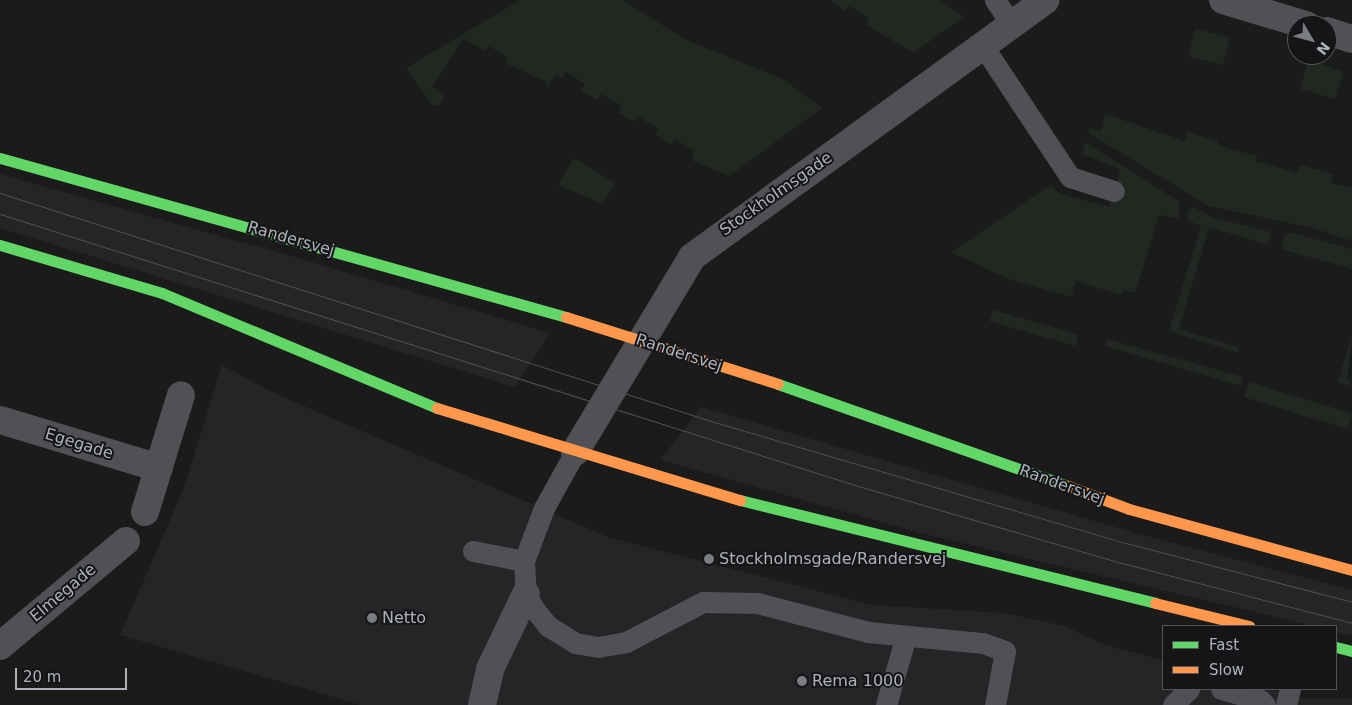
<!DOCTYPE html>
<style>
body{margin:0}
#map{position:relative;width:1352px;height:705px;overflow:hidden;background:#1b1b1b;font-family:"DejaVu Sans",sans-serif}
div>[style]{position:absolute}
.built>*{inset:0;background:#252527}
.green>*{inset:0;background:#212821;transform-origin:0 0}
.lane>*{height:21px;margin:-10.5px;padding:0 10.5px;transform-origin:10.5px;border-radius:10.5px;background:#4f5154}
.street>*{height:28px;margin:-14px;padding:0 14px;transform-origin:14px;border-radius:14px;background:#4f5154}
.fast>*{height:11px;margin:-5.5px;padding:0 5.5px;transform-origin:5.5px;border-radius:5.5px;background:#63d668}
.slow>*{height:11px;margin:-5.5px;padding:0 5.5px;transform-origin:5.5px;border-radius:5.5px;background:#ff974d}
.tram>*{height:1px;margin:-0.5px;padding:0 0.5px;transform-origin:0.5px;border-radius:0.5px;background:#505152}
.dots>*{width:14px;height:14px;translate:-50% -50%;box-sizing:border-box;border:2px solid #151517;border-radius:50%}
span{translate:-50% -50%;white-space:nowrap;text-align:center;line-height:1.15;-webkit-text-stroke:4px #151517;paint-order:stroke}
.street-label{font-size:16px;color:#adb3bb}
.poi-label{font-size:16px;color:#adb3bb}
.left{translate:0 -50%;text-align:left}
.legend{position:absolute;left:1162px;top:625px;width:175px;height:65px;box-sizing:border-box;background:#151517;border:1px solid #525459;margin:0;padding:6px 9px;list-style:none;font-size:15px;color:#adb3bb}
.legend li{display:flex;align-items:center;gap:10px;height:25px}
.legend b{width:25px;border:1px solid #525459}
.north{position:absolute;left:1287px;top:15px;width:50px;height:50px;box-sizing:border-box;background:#151517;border:1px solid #525459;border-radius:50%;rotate:127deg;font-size:14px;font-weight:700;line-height:20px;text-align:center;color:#adb3bb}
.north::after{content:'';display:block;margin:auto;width:18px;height:22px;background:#7a7e83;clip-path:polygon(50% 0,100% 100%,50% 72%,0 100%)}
.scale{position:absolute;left:15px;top:668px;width:112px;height:22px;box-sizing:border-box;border:2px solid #adb3bb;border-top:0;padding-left:6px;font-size:15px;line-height:18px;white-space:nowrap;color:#adb3bb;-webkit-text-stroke:4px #151517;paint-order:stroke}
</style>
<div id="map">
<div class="built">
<div style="clip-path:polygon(0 174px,298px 258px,550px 333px,515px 387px,0 228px)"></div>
<div style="clip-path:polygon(222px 365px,274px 393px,608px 537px,872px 605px,1005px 613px,1065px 626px,1105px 645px,1163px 660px,1163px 689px,1269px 689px,1307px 699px,1352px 698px,1352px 705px,361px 705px,120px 635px,184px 488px)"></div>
<div style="clip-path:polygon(701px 407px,1139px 534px,1352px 590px,1352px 636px,1336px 632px,1336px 626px,1314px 626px,924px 534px,660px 460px)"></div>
</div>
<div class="green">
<div style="clip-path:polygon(520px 0,623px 0,684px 39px,783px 79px,822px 108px,729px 176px,695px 162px,691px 157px,695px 151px,675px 139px,671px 145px,655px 135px,658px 129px,638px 116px,634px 122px,618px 112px,622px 106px,601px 94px,597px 100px,581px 90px,585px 84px,566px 72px,562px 78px,556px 74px,547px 89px,547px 82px,505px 63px,508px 58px,489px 46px,486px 51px,463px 39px,432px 87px,445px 96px,439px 106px,432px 105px,406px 68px)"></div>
<div style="clip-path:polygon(830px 0,940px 0,964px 17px,913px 53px,866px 24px,869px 18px,849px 6px,845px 12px)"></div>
<div style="left:1195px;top:29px;width:36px;height:28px;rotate:14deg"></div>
<div style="left:1308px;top:61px;width:37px;height:29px;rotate:16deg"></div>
<div style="clip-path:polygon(1105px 114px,1185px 141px,1187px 132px,1218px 141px,1217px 145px,1257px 156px,1256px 161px,1298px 173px,1300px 165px,1333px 174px,1331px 183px,1352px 188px,1352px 241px,1313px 228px,1209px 206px,1088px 133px,1090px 128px,1101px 131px)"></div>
<div style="clip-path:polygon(1085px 142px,1180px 202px,1179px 218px,1159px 215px,1135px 293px,1123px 290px,1121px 295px,1076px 281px,1071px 297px,1008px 279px,951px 252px,1052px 184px,1058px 193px,1109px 207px,1120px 169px,1082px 154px)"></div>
<div style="clip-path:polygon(574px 158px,615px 183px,603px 204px,558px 185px)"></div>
<div style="clip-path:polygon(1194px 207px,1211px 217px,1271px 232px,1268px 245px,1209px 227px,1179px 329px,1238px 347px,1238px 353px,1169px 331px,1201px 226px,1187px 220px,1188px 210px)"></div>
<div style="clip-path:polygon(1292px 233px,1352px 249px,1352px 269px,1281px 249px,1284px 236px)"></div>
<div style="left:993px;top:310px;width:89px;height:12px;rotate:16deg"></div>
<div style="clip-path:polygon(1352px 334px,1347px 379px,1352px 386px,1338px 382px)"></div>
<div style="clip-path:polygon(1107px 339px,1243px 377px,1241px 386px,1105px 346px)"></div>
<div style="left:1249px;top:382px;width:108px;height:16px;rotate:17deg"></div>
</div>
<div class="lane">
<div style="left:995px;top:0;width:30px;rotate:56deg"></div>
<div style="left:983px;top:46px;width:157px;rotate:56.4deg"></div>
<div style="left:1070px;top:177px;width:46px;rotate:17.7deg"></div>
<div style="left:575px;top:452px;width:64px;rotate:119deg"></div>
<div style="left:544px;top:508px;width:57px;rotate:110.7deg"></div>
<div style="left:524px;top:561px;width:33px;rotate:87deg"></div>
<div style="left:526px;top:594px;width:18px;rotate:61deg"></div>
<div style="left:535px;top:610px;width:21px;rotate:51deg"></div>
<div style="left:548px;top:626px;width:32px;rotate:32deg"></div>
<div style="left:575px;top:643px;width:23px;rotate:10deg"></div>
<div style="left:598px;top:647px;width:28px;rotate:-10deg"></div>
<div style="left:626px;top:642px;width:87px;rotate:-27.5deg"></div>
<div style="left:703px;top:602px;width:54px;rotate:1.1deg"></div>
<div style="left:757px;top:603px;width:115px;rotate:14.6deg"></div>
<div style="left:868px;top:632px;width:116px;rotate:5.5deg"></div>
<div style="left:983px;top:643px;width:23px;rotate:20deg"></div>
<div style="left:1005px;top:651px;width:55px;rotate:100.5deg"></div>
<div style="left:473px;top:551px;width:52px;rotate:11.1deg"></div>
<div style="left:1221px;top:689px;width:41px;rotate:15.8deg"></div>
<div style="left:1260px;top:700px;width:7px;rotate:45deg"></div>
<div style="left:886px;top:705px;width:72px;rotate:-73.8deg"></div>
<div style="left:1173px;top:705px;width:23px;rotate:-45deg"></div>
<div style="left:1286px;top:705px;width:16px;rotate:-76deg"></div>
</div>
<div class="street">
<div style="left:1223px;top:0;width:87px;rotate:16.8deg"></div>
<div style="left:1327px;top:31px;width:26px;rotate:18deg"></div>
<div style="left:0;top:420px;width:166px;rotate:16.8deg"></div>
<div style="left:575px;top:452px;width:227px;rotate:-59deg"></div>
<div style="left:692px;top:257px;width:437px;rotate:-36deg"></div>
<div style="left:145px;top:512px;width:122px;rotate:-72.9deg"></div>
<div style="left:0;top:646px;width:164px;rotate:-39.8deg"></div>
<div style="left:482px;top:705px;width:37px;rotate:-77deg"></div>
<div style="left:490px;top:669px;width:83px;rotate:-64.4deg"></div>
</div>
<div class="fast">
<div style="left:0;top:158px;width:588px;rotate:15.69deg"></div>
<div style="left:0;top:245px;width:169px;rotate:16.5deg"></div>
<div style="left:162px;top:293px;width:298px;rotate:22.7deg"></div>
<div style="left:778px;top:384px;width:307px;rotate:19.4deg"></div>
<div style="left:740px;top:500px;width:428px;rotate:13.9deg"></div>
<div style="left:1336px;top:647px;width:16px;rotate:14deg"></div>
</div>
<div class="slow">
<div style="left:566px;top:317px;width:222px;rotate:17.5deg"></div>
<div style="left:437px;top:408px;width:317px;rotate:16.9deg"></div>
<div style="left:1068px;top:486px;width:65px;rotate:20.7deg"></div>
<div style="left:1129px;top:509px;width:231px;rotate:15.3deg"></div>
<div style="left:1155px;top:603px;width:97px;rotate:13.7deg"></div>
</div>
<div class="tram">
<div style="left:0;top:193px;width:750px;rotate:17.78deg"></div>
<div style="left:714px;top:422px;width:429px;rotate:16.4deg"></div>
<div style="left:1126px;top:543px;width:234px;rotate:14.6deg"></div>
<div style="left:0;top:214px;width:900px;rotate:17.59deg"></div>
<div style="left:858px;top:486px;width:275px;rotate:16.3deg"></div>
<div style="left:1122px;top:563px;width:238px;rotate:14.6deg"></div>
</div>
<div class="dots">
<div style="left:709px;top:559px;background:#7a7e83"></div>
<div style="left:372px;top:618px;background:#7a7e83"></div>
<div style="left:802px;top:681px;background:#7a7e83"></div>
</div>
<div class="street-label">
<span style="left:776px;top:194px;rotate:-35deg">Stockholmsgade</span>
<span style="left:291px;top:239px;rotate:16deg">Randersvej</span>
<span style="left:679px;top:353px;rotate:18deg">Randersvej</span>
<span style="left:79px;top:444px;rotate:17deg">Egegade</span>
<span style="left:1062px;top:485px;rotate:20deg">Randersvej</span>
<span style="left:63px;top:593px;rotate:-40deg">Elmegade</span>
</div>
<div class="poi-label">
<span class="left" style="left:719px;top:559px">Stockholmsgade/Randersvej</span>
<span class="left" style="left:382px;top:618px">Netto</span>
<span class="left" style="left:812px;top:681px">Rema 1000</span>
</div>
<ul class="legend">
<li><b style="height:6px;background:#63d668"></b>Fast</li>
<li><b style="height:6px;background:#ff974d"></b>Slow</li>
</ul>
<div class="north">N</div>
<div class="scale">20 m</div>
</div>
